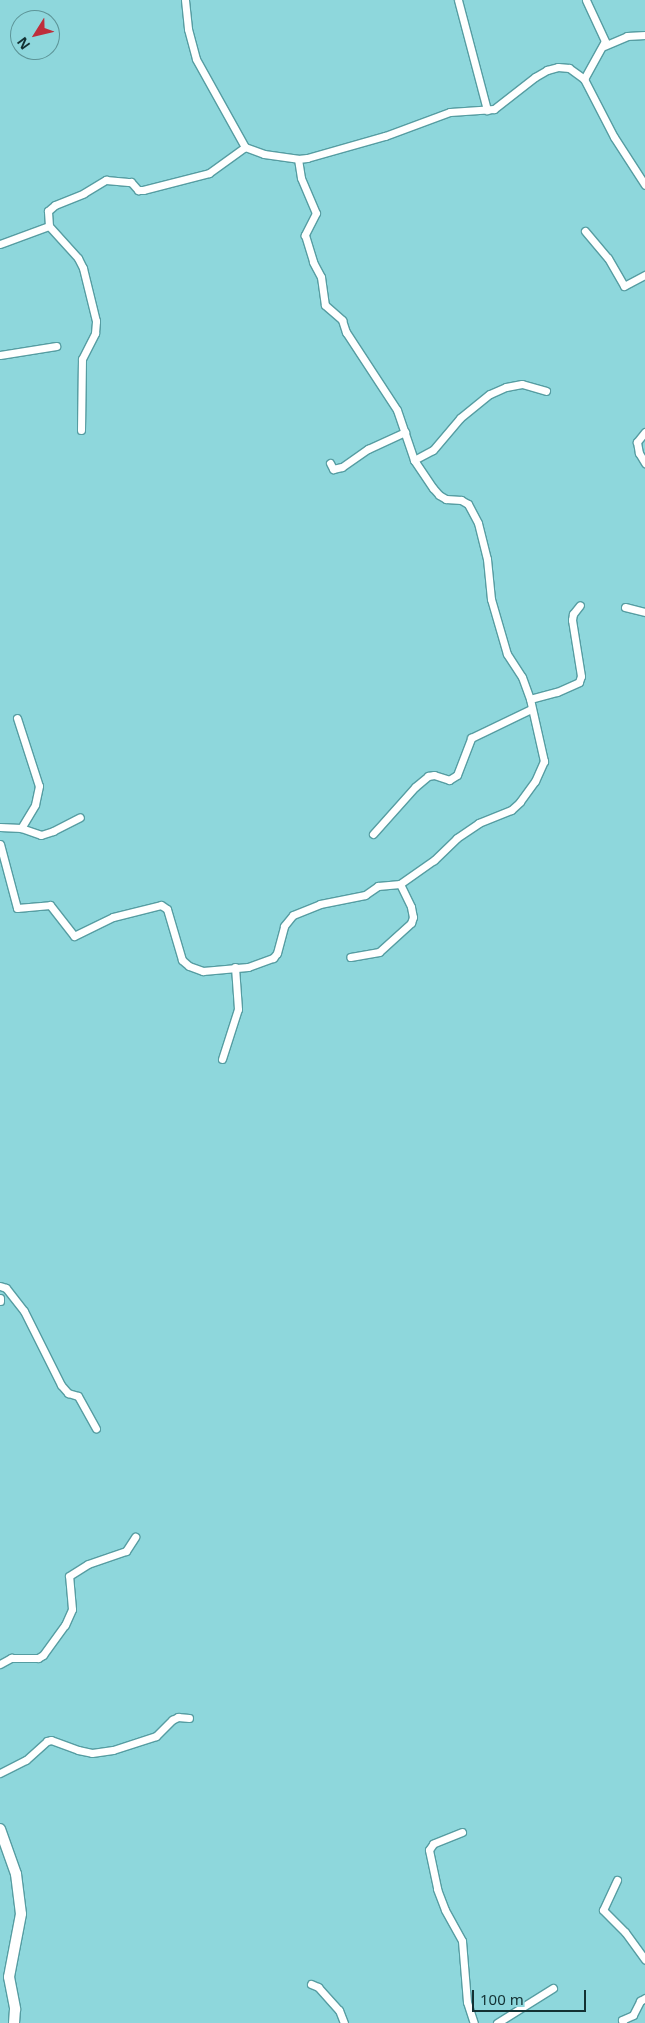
<!DOCTYPE html>
<style>
body{margin:0}
#map{position:relative;width:645px;height:2023px;overflow:hidden;background:#8ed7dc;font-family:"Noto Sans",sans-serif}
div>[style]{position:absolute}
.roads{filter:drop-shadow(1px 0 #569da2) drop-shadow(-1px 0 #569da2) drop-shadow(0 1px #569da2) drop-shadow(0 -1px #569da2)}
.street>*{height:7px;margin:-3.5px;padding:0 3.5px;transform-origin:3.5px;border-radius:3.5px;background:#fff}
.secondary>*{height:10px;margin:-5px;padding:0 5px;transform-origin:5px;border-radius:5px;background:#fff}
span{translate:-50% -50%;white-space:nowrap;text-align:center;line-height:1.15;-webkit-text-stroke:4.5px #8ed7dc;paint-order:stroke}
.north{position:absolute;left:10px;top:10px;width:50px;height:50px;box-sizing:border-box;background:#8ed7dc;border:1px solid #5d9598;border-radius:50%;rotate:234deg;font-size:14px;font-weight:700;line-height:20px;text-align:center;color:#133133}
.north::after{content:'';display:block;margin:auto;width:18px;height:22px;background:#be2e3b;clip-path:polygon(50% 0,100% 100%,50% 72%,0 100%)}
.scale{position:absolute;left:472px;top:1990px;width:114px;height:22px;box-sizing:border-box;border:2px solid #133133;border-top:0;padding-left:6px;font-size:15px;line-height:18px;white-space:nowrap;color:#133133;-webkit-text-stroke:4px #8ed7dc;paint-order:stroke}
</style>
<div id="map">
<div class="roads">
<div class="street">
<div style="left:185px;top:0;width:29px;rotate:84deg"></div>
<div style="left:188px;top:29px;width:31px;rotate:75deg"></div>
<div style="left:196px;top:59px;width:101px;rotate:60.9deg"></div>
<div style="left:458px;top:0;width:114px;rotate:75.2deg"></div>
<div style="left:604px;top:46px;width:25px;rotate:-23deg"></div>
<div style="left:627px;top:36px;width:18px;rotate:-3deg"></div>
<div style="left:584px;top:79px;width:43px;rotate:-61.1deg"></div>
<div style="left:605px;top:41px;width:45px;rotate:-114.9deg"></div>
<div style="left:298px;top:159px;width:19px;rotate:81deg"></div>
<div style="left:301px;top:178px;width:38px;rotate:67deg"></div>
<div style="left:316px;top:213px;width:25px;rotate:117deg"></div>
<div style="left:305px;top:235px;width:28px;rotate:73deg"></div>
<div style="left:313px;top:262px;width:17px;rotate:62deg"></div>
<div style="left:321px;top:277px;width:28px;rotate:82deg"></div>
<div style="left:325px;top:305px;width:23px;rotate:41deg"></div>
<div style="left:342px;top:320px;width:13px;rotate:72deg"></div>
<div style="left:346px;top:332px;width:93px;rotate:56.8deg"></div>
<div style="left:397px;top:410px;width:53px;rotate:71.2deg"></div>
<div style="left:414px;top:460px;width:34px;rotate:56deg"></div>
<div style="left:433px;top:488px;width:9px;rotate:49deg"></div>
<div style="left:439px;top:495px;width:8px;rotate:30deg"></div>
<div style="left:446px;top:499px;width:15px;rotate:4deg"></div>
<div style="left:461px;top:500px;width:8px;rotate:30deg"></div>
<div style="left:468px;top:504px;width:21px;rotate:62deg"></div>
<div style="left:478px;top:523px;width:37px;rotate:76deg"></div>
<div style="left:487px;top:559px;width:40px;rotate:84.3deg"></div>
<div style="left:491px;top:599px;width:57px;rotate:73.8deg"></div>
<div style="left:507px;top:654px;width:27px;rotate:57deg"></div>
<div style="left:522px;top:677px;width:23px;rotate:70deg"></div>
<div style="left:530px;top:699px;width:64px;rotate:77.3deg"></div>
<div style="left:544px;top:761px;width:22px;rotate:114deg"></div>
<div style="left:535px;top:781px;width:26px;rotate:126deg"></div>
<div style="left:520px;top:802px;width:12px;rotate:138deg"></div>
<div style="left:511px;top:810px;width:35px;rotate:158deg"></div>
<div style="left:479px;top:823px;width:27px;rotate:146deg"></div>
<div style="left:457px;top:838px;width:32px;rotate:136deg"></div>
<div style="left:434px;top:860px;width:42px;rotate:144.8deg"></div>
<div style="left:400px;top:884px;width:25px;rotate:64deg"></div>
<div style="left:411px;top:907px;width:10px;rotate:79deg"></div>
<div style="left:413px;top:917px;width:6px;rotate:108deg"></div>
<div style="left:411px;top:923px;width:43px;rotate:137.8deg"></div>
<div style="left:379px;top:952px;width:29px;rotate:170deg"></div>
<div style="left:585px;top:231px;width:35px;rotate:50deg"></div>
<div style="left:608px;top:258px;width:32px;rotate:60deg"></div>
<div style="left:624px;top:286px;width:24px;rotate:-28deg"></div>
<div style="left:0;top:244px;width:52px;rotate:-20.2deg"></div>
<div style="left:0;top:355px;width:57px;rotate:-9.1deg"></div>
<div style="left:81px;top:430px;width:71px;rotate:-89.2deg"></div>
<div style="left:82px;top:359px;width:29px;rotate:-63deg"></div>
<div style="left:95px;top:333px;width:12px;rotate:-85deg"></div>
<div style="left:96px;top:321px;width:55px;rotate:-103.8deg"></div>
<div style="left:83px;top:268px;width:11px;rotate:-117deg"></div>
<div style="left:78px;top:258px;width:43px;rotate:-132.2deg"></div>
<div style="left:49px;top:226px;width:15px;rotate:-94deg"></div>
<div style="left:48px;top:211px;width:9px;rotate:-41deg"></div>
<div style="left:55px;top:205px;width:31px;rotate:-22deg"></div>
<div style="left:84px;top:193px;width:26px;rotate:-31deg"></div>
<div style="left:106px;top:180px;width:25px;rotate:5deg"></div>
<div style="left:131px;top:182px;width:11px;rotate:49deg"></div>
<div style="left:138px;top:190px;width:5px"></div>
<div style="left:143px;top:190px;width:68px;rotate:-14.4deg"></div>
<div style="left:209px;top:173px;width:44px;rotate:-35.8deg"></div>
<div style="left:245px;top:147px;width:20px;rotate:20deg"></div>
<div style="left:264px;top:154px;width:34px;rotate:8deg"></div>
<div style="left:298px;top:159px;width:9px;rotate:-6deg"></div>
<div style="left:307px;top:158px;width:81px;rotate:-15.8deg"></div>
<div style="left:385px;top:136px;width:69px;rotate:-20.3deg"></div>
<div style="left:450px;top:112px;width:44px;rotate:-3.9deg"></div>
<div style="left:494px;top:109px;width:52px;rotate:-38deg"></div>
<div style="left:535px;top:77px;width:14px;rotate:-30deg"></div>
<div style="left:547px;top:70px;width:11px;rotate:-15deg"></div>
<div style="left:558px;top:67px;width:11px;rotate:5deg"></div>
<div style="left:569px;top:68px;width:19px;rotate:36deg"></div>
<div style="left:584px;top:79px;width:65px;rotate:62.7deg"></div>
<div style="left:614px;top:137px;width:57px;rotate:57.1deg"></div>
<div style="left:645px;top:432px;width:13px;rotate:129deg"></div>
<div style="left:637px;top:442px;width:11px;rotate:80deg"></div>
<div style="left:639px;top:453px;width:12px;rotate:59deg"></div>
<div style="left:414px;top:460px;width:21px;rotate:-28deg"></div>
<div style="left:433px;top:450px;width:42px;rotate:-49.8deg"></div>
<div style="left:460px;top:418px;width:38px;rotate:-39deg"></div>
<div style="left:490px;top:394px;width:17px;rotate:-24deg"></div>
<div style="left:506px;top:387px;width:16px;rotate:-11deg"></div>
<div style="left:522px;top:384px;width:25px;rotate:16deg"></div>
<div style="left:330px;top:463px;width:7px;rotate:63deg"></div>
<div style="left:333px;top:469px;width:9px;rotate:-13deg"></div>
<div style="left:342px;top:467px;width:32px;rotate:-35deg"></div>
<div style="left:368px;top:449px;width:41px;rotate:-24.7deg"></div>
<div style="left:625px;top:607px;width:21px;rotate:14deg"></div>
<div style="left:530px;top:699px;width:28px;rotate:-15deg"></div>
<div style="left:557px;top:692px;width:24px;rotate:-24deg"></div>
<div style="left:579px;top:682px;width:6px;rotate:-72deg"></div>
<div style="left:581px;top:676px;width:57px;rotate:-99.1deg"></div>
<div style="left:572px;top:620px;width:6px;rotate:-81deg"></div>
<div style="left:573px;top:614px;width:11px;rotate:-52deg"></div>
<div style="left:17px;top:718px;width:71px;rotate:72.1deg"></div>
<div style="left:39px;top:786px;width:19px;rotate:102deg"></div>
<div style="left:35px;top:805px;width:27px;rotate:121deg"></div>
<div style="left:0;top:827px;width:21px;rotate:3deg"></div>
<div style="left:21px;top:828px;width:21px;rotate:19deg"></div>
<div style="left:41px;top:835px;width:13px;rotate:-18deg"></div>
<div style="left:53px;top:831px;width:30px;rotate:-27deg"></div>
<div style="left:373px;top:834px;width:63px;rotate:-48.2deg"></div>
<div style="left:415px;top:787px;width:17px;rotate:-40deg"></div>
<div style="left:428px;top:776px;width:6px;rotate:-9deg"></div>
<div style="left:434px;top:775px;width:16px;rotate:18deg"></div>
<div style="left:449px;top:780px;width:9px;rotate:-32deg"></div>
<div style="left:457px;top:775px;width:40px;rotate:-69deg"></div>
<div style="left:471px;top:738px;width:67px;rotate:-25.8deg"></div>
<div style="left:0;top:844px;width:66px;rotate:75.1deg"></div>
<div style="left:17px;top:908px;width:33px;rotate:-5deg"></div>
<div style="left:50px;top:905px;width:39px;rotate:52deg"></div>
<div style="left:74px;top:936px;width:43px;rotate:-26deg"></div>
<div style="left:113px;top:917px;width:49px;rotate:-14deg"></div>
<div style="left:161px;top:905px;width:7px;rotate:34deg"></div>
<div style="left:167px;top:909px;width:53px;rotate:73.6deg"></div>
<div style="left:182px;top:960px;width:9px;rotate:41deg"></div>
<div style="left:189px;top:966px;width:15px;rotate:20deg"></div>
<div style="left:203px;top:971px;width:45px;rotate:-5.1deg"></div>
<div style="left:248px;top:967px;width:27px;rotate:-20deg"></div>
<div style="left:273px;top:958px;width:6px;rotate:-51deg"></div>
<div style="left:277px;top:953px;width:28px;rotate:-75deg"></div>
<div style="left:284px;top:926px;width:14px;rotate:-51deg"></div>
<div style="left:293px;top:915px;width:29px;rotate:-22deg"></div>
<div style="left:320px;top:904px;width:46px;rotate:-11.3deg"></div>
<div style="left:365px;top:895px;width:16px;rotate:-35deg"></div>
<div style="left:378px;top:886px;width:22px;rotate:-5deg"></div>
<div style="left:222px;top:1059px;width:52px;rotate:-72.3deg"></div>
<div style="left:238px;top:1009px;width:42px;rotate:-94.1deg"></div>
<div style="left:0;top:1286px;width:6px;rotate:18deg"></div>
<div style="left:6px;top:1288px;width:29px;rotate:52deg"></div>
<div style="left:24px;top:1311px;width:83px;rotate:63.4deg"></div>
<div style="left:61px;top:1385px;width:11px;rotate:49deg"></div>
<div style="left:68px;top:1393px;width:10px;rotate:17deg"></div>
<div style="left:78px;top:1396px;width:37px;rotate:61deg"></div>
<div style="left:0;top:1298px;width:3px;rotate:90deg"></div>
<div style="left:0;top:1664px;width:13px;rotate:-29deg"></div>
<div style="left:11px;top:1658px;width:27px"></div>
<div style="left:38px;top:1658px;width:6px;rotate:-31deg"></div>
<div style="left:43px;top:1655px;width:37px;rotate:-54deg"></div>
<div style="left:65px;top:1625px;width:17px;rotate:-66deg"></div>
<div style="left:72px;top:1609px;width:33px;rotate:-95deg"></div>
<div style="left:69px;top:1576px;width:22px;rotate:-32deg"></div>
<div style="left:88px;top:1564px;width:40px;rotate:-18.9deg"></div>
<div style="left:126px;top:1551px;width:17px;rotate:-57deg"></div>
<div style="left:0;top:1773px;width:29px;rotate:-27deg"></div>
<div style="left:26px;top:1760px;width:28px;rotate:-42deg"></div>
<div style="left:47px;top:1741px;width:4px;rotate:-14deg"></div>
<div style="left:51px;top:1740px;width:29px;rotate:20deg"></div>
<div style="left:78px;top:1750px;width:14px;rotate:12deg"></div>
<div style="left:92px;top:1753px;width:21px;rotate:-8deg"></div>
<div style="left:113px;top:1750px;width:45px;rotate:-18deg"></div>
<div style="left:156px;top:1736px;width:23px;rotate:-45deg"></div>
<div style="left:172px;top:1720px;width:7px;rotate:-27deg"></div>
<div style="left:178px;top:1717px;width:11px;rotate:5deg"></div>
<div style="left:462px;top:1832px;width:31px;rotate:158deg"></div>
<div style="left:433px;top:1844px;width:7px;rotate:124deg"></div>
<div style="left:429px;top:1850px;width:40px;rotate:78deg"></div>
<div style="left:437px;top:1889px;width:22px;rotate:69deg"></div>
<div style="left:445px;top:1910px;width:35px;rotate:61deg"></div>
<div style="left:462px;top:1941px;width:61px;rotate:85.3deg"></div>
<div style="left:467px;top:2002px;width:22px;rotate:72deg"></div>
<div style="left:617px;top:1880px;width:33px;rotate:115deg"></div>
<div style="left:603px;top:1910px;width:31px;rotate:45deg"></div>
<div style="left:625px;top:1932px;width:34px;rotate:54deg"></div>
<div style="left:311px;top:1984px;width:8px;rotate:23deg"></div>
<div style="left:318px;top:1987px;width:31px;rotate:48deg"></div>
<div style="left:339px;top:2010px;width:14px;rotate:69deg"></div>
<div style="left:497px;top:2023px;width:66px;rotate:-32deg"></div>
<div style="left:623px;top:2023px;width:3px;rotate:-108deg"></div>
<div style="left:622px;top:2020px;width:12px;rotate:-24deg"></div>
<div style="left:633px;top:2015px;width:16px;rotate:-63deg"></div>
<div style="left:640px;top:2001px;width:6px;rotate:-31deg"></div>
</div>
<div class="secondary">
<div style="left:0;top:1829px;width:48px;rotate:70.4deg"></div>
<div style="left:16px;top:1874px;width:40px;rotate:82.9deg"></div>
<div style="left:21px;top:1914px;width:64px;rotate:100.8deg"></div>
<div style="left:9px;top:1977px;width:33px;rotate:79deg"></div>
<div style="left:15px;top:2009px;width:14px;rotate:94deg"></div>
</div>
</div>
<div class="north">N</div>
<div class="scale">100 m</div>
</div>
